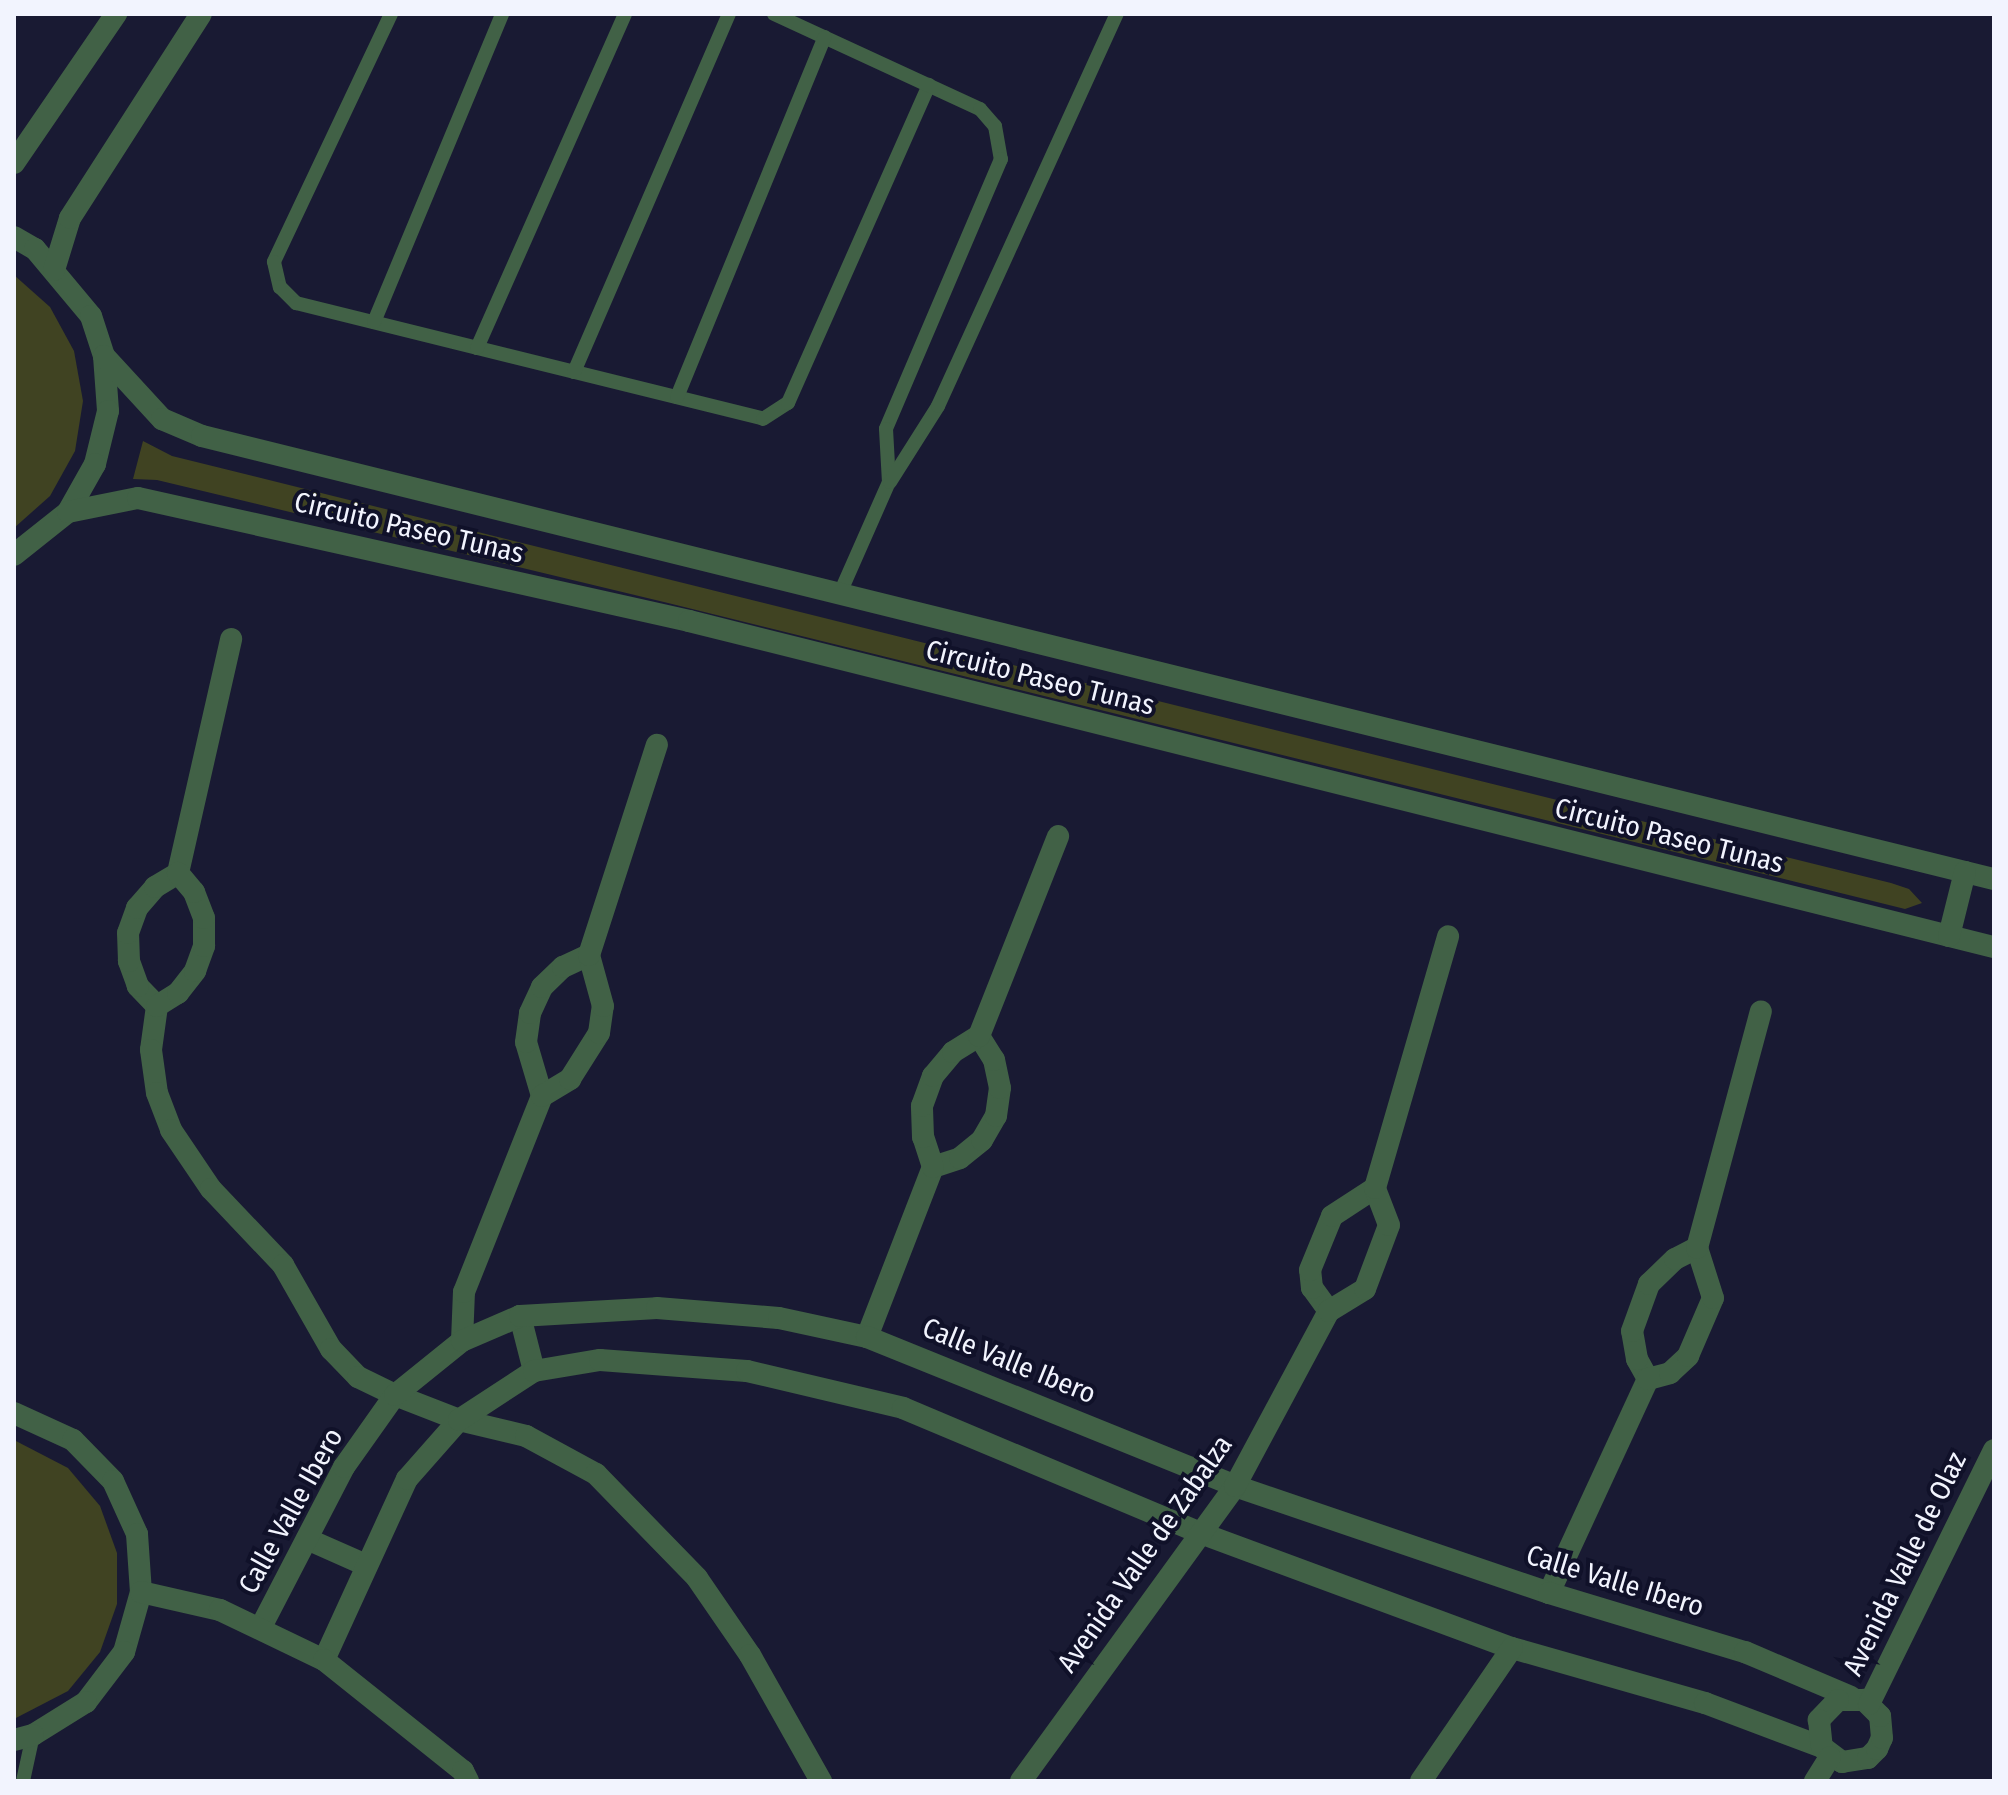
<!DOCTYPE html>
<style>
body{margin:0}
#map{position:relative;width:2008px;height:1795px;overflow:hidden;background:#191a33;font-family:"Fira Sans Condensed",sans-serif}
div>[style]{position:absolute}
.green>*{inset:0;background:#404322}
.service>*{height:14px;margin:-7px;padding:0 7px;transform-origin:7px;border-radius:7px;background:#416146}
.minor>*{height:22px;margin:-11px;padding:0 11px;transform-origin:11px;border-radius:11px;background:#416146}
.tertiary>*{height:22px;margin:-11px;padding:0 11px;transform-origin:11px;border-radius:11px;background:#416146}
span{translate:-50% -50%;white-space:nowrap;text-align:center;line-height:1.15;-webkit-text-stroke:8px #101129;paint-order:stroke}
.street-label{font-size:28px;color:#f2f4fe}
.frame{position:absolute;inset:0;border:16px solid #f2f4fe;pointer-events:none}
</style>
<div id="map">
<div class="green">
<div style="clip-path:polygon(14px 275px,50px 307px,74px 351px,83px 401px,75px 451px,50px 496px,14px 528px)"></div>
<div style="clip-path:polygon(143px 441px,172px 456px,1891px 883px,1909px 889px,1922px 903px,1905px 909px,668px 603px,157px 480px,133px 479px)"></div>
<div style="clip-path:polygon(14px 1440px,68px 1468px,100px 1506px,117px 1553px,117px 1604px,100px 1652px,68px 1691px,14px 1719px)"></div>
</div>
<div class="service">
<div style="left:391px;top:14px;width:274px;rotate:115.3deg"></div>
<div style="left:274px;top:262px;width:26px;rotate:77deg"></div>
<div style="left:280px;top:287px;width:23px;rotate:45deg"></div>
<div style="left:296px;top:303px;width:481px;rotate:13.9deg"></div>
<div style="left:763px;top:419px;width:30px;rotate:-33deg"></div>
<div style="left:788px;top:403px;width:348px;rotate:-66.1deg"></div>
<div style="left:774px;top:14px;width:227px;rotate:24.8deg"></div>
<div style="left:980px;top:109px;width:23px;rotate:49deg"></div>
<div style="left:995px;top:126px;width:34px;rotate:80deg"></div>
<div style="left:1001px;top:159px;width:293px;rotate:113.1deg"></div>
<div style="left:886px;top:429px;width:53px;rotate:86.8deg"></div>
<div style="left:889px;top:482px;width:119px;rotate:113.8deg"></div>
<div style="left:374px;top:322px;width:334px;rotate:-67.4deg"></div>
<div style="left:477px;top:348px;width:365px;rotate:-66.1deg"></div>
<div style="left:574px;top:372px;width:390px;rotate:-66.6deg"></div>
<div style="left:677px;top:397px;width:389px;rotate:-67.7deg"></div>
<div style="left:890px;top:482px;width:90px;rotate:-57.7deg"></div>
<div style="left:938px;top:406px;width:431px;rotate:-65.5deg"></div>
<div style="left:23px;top:1781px;width:47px;rotate:-77.7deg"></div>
</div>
<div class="minor">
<div style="left:157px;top:1006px;width:44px;rotate:97.8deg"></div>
<div style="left:151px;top:1050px;width:43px;rotate:82.1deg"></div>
<div style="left:157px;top:1093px;width:40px;rotate:69deg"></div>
<div style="left:171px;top:1130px;width:71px;rotate:55.9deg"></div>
<div style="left:211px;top:1189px;width:105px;rotate:46.5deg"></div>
<div style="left:283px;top:1265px;width:97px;rotate:60.3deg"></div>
<div style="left:331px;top:1349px;width:39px;rotate:46deg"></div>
<div style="left:358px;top:1377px;width:41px;rotate:25.9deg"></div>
<div style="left:395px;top:1395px;width:69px;rotate:21.3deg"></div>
<div style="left:459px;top:1420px;width:69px;rotate:13.4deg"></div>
<div style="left:526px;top:1436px;width:80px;rotate:28.5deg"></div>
<div style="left:596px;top:1474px;width:145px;rotate:45.8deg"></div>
<div style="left:697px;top:1578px;width:93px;rotate:55.5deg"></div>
<div style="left:750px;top:1655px;width:145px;rotate:60.6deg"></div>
<div style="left:157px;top:1006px;width:28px;rotate:-134deg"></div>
<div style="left:138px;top:986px;width:27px;rotate:-110deg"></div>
<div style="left:129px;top:961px;width:28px;rotate:-92deg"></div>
<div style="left:128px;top:933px;width:27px;rotate:-70deg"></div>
<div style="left:137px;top:908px;width:28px;rotate:-49deg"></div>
<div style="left:155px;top:887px;width:27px;rotate:-31deg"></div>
<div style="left:178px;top:873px;width:240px;rotate:-77.2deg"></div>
<div style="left:157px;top:1006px;width:25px;rotate:-32deg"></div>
<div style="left:178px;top:993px;width:28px;rotate:-52deg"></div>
<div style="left:195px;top:971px;width:27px;rotate:-70deg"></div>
<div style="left:204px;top:946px;width:28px;rotate:-90deg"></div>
<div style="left:204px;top:918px;width:28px;rotate:-111deg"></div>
<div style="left:194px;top:892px;width:25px;rotate:-130deg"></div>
<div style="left:542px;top:1096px;width:56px;rotate:-106.5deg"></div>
<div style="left:526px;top:1042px;width:29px;rotate:-82deg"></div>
<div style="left:530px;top:1013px;width:29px;rotate:-65deg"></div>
<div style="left:542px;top:987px;width:29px;rotate:-44deg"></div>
<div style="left:563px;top:967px;width:29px;rotate:-25deg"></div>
<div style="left:933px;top:1167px;width:28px;rotate:-18deg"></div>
<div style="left:960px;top:1158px;width:28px;rotate:-39deg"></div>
<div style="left:982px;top:1140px;width:28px;rotate:-60deg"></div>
<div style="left:996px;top:1116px;width:28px;rotate:-82deg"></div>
<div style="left:1000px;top:1088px;width:29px;rotate:-102deg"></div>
<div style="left:994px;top:1060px;width:28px;rotate:-122deg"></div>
<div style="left:1329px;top:1311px;width:29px;rotate:-126deg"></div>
<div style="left:1312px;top:1288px;width:18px;rotate:-96deg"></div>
<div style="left:1310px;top:1270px;width:58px;rotate:-67.8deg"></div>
<div style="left:1332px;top:1216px;width:51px;rotate:-33.1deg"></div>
<div style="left:520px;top:1316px;width:57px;rotate:75.7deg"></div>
<div style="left:867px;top:1337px;width:182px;rotate:-68.8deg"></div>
<div style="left:933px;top:1167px;width:32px;rotate:-108deg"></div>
<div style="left:923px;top:1137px;width:31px;rotate:-92deg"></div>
<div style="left:922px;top:1106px;width:32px;rotate:-70deg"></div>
<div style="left:933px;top:1076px;width:31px;rotate:-50deg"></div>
<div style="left:953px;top:1052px;width:31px;rotate:-32deg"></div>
<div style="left:979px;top:1036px;width:215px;rotate:-68.4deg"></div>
<div style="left:462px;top:1341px;width:49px;rotate:-87.7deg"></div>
<div style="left:464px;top:1292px;width:211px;rotate:-68.3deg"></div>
<div style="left:542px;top:1096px;width:33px;rotate:-31deg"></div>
<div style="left:570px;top:1079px;width:54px;rotate:-57.8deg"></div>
<div style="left:599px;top:1033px;width:27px;rotate:-82deg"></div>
<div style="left:603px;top:1006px;width:53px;rotate:-105.4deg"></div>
<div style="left:589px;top:955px;width:221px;rotate:-72.1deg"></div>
<div style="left:1648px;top:1379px;width:23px;rotate:-119deg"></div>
<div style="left:1637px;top:1359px;width:28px;rotate:-100deg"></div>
<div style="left:1632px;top:1331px;width:50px;rotate:-70.1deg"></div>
<div style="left:1649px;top:1284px;width:36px;rotate:-44deg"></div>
<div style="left:1675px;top:1259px;width:25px;rotate:-27deg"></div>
<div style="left:307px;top:1539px;width:64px;rotate:23.8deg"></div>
<div style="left:1549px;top:1593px;width:236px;rotate:-65.2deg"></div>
<div style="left:1648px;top:1379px;width:23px;rotate:-15deg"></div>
<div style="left:1670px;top:1373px;width:25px;rotate:-43deg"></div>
<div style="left:1688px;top:1356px;width:63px;rotate:-66.7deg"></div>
<div style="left:1713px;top:1298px;width:52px;rotate:-107.7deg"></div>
<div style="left:1697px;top:1248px;width:245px;rotate:-74.9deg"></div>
<div style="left:261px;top:1627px;width:180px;rotate:-62.6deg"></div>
<div style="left:344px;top:1467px;width:88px;rotate:-54.7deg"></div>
<div style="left:395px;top:1395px;width:86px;rotate:-38.9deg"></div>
<div style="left:462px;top:1341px;width:63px;rotate:-23.3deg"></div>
<div style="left:520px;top:1316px;width:137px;rotate:-3.3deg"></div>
<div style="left:657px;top:1308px;width:122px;rotate:4.7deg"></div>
<div style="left:779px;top:1318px;width:90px;rotate:12.2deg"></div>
<div style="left:867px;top:1337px;width:397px;rotate:22deg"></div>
<div style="left:1235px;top:1486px;width:332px;rotate:18.8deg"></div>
<div style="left:1549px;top:1593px;width:205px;rotate:16.8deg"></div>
<div style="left:1745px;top:1652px;width:115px;rotate:23deg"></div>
<div style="left:324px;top:1660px;width:199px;rotate:-65.4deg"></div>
<div style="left:407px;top:1479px;width:79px;rotate:-48.6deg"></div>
<div style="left:459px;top:1420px;width:90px;rotate:-33.2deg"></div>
<div style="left:534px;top:1371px;width:67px;rotate:-9.5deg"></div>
<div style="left:600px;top:1360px;width:147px;rotate:4.3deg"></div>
<div style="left:747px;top:1371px;width:160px;rotate:13.3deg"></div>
<div style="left:903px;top:1408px;width:325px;rotate:22.8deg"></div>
<div style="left:1203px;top:1534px;width:329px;rotate:20.3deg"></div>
<div style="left:1512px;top:1648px;width:201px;rotate:15.9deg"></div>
<div style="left:1705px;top:1703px;width:125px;rotate:20.6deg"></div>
<div style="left:1822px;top:1747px;width:25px;rotate:37deg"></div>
<div style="left:1842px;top:1762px;width:26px;rotate:-9deg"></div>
<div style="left:1868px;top:1758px;width:13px;rotate:-45deg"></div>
<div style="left:1877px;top:1749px;width:12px;rotate:-66deg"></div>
<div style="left:1882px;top:1738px;width:22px;rotate:-95deg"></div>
<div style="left:1880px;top:1716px;width:23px;rotate:-135deg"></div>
<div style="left:1864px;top:1700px;width:26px;rotate:180deg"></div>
<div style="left:1838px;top:1700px;width:28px;rotate:134deg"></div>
<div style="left:1819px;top:1720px;width:27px;rotate:84deg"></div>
<div style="left:1869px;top:1704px;width:283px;rotate:-63.8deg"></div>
<div style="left:1021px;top:1781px;width:364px;rotate:-54deg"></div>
<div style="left:1235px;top:1486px;width:199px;rotate:-61.8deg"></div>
<div style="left:1329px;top:1311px;width:42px;rotate:-31.4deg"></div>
<div style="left:1365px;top:1289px;width:68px;rotate:-69.4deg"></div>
<div style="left:1389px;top:1225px;width:40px;rotate:-111deg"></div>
<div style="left:1375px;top:1188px;width:262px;rotate:-73.8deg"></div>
<div style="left:1421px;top:1781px;width:161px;rotate:-55.6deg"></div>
<div style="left:1815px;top:1781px;width:28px;rotate:-58deg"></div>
</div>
<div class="tertiary">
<div style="left:14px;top:163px;width:181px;rotate:-55.6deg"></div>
<div style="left:14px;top:237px;width:24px;rotate:30deg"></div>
<div style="left:35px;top:249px;width:87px;rotate:50.1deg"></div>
<div style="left:91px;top:316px;width:42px;rotate:72deg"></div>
<div style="left:104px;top:356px;width:55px;rotate:85.8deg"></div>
<div style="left:108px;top:411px;width:55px;rotate:103.8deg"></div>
<div style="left:95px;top:464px;width:55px;rotate:119.4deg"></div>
<div style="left:68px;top:512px;width:69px;rotate:141.5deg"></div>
<div style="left:54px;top:270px;width:54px;rotate:-72.9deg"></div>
<div style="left:70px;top:218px;width:242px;rotate:-57.3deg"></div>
<div style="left:104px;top:356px;width:86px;rotate:47.4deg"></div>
<div style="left:162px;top:419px;width:43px;rotate:23deg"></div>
<div style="left:202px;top:436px;width:1846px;rotate:13.89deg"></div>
<div style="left:68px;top:512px;width:71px;rotate:-11.3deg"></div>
<div style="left:138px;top:498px;width:565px;rotate:12.58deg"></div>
<div style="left:689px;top:621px;width:1345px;rotate:14.03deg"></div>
<div style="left:1949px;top:936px;width:66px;rotate:-76deg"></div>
<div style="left:14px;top:1413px;width:65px;rotate:24.6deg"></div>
<div style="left:73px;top:1440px;width:57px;rotate:45.7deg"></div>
<div style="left:113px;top:1481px;width:58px;rotate:65.6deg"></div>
<div style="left:137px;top:1534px;width:58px;rotate:86.1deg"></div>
<div style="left:141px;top:1592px;width:62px;rotate:105.8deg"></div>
<div style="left:124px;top:1652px;width:63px;rotate:127.2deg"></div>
<div style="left:86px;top:1702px;width:62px;rotate:148.1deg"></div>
<div style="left:33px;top:1735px;width:20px;rotate:165deg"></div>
<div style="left:141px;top:1592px;width:81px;rotate:12.8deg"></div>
<div style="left:220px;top:1610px;width:115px;rotate:25.7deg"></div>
<div style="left:324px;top:1660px;width:178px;rotate:38.6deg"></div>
<div style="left:463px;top:1771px;width:11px;rotate:63deg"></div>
</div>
<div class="street-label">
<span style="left:409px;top:528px;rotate:13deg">Circuito Paseo Tunas</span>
<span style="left:1040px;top:678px;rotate:14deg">Circuito Paseo Tunas</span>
<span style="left:1669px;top:836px;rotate:14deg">Circuito Paseo Tunas</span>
<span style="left:1009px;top:1361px;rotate:22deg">Calle Valle Ibero</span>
<span style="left:291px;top:1511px;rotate:-61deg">Calle Valle Ibero</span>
<span style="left:1145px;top:1554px;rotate:-55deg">Avenida Valle de Zabalza</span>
<span style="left:1905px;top:1564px;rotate:-64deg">Avenida Valle de Olaz</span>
<span style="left:1615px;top:1581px;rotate:17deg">Calle Valle Ibero</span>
</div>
<div class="frame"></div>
</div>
